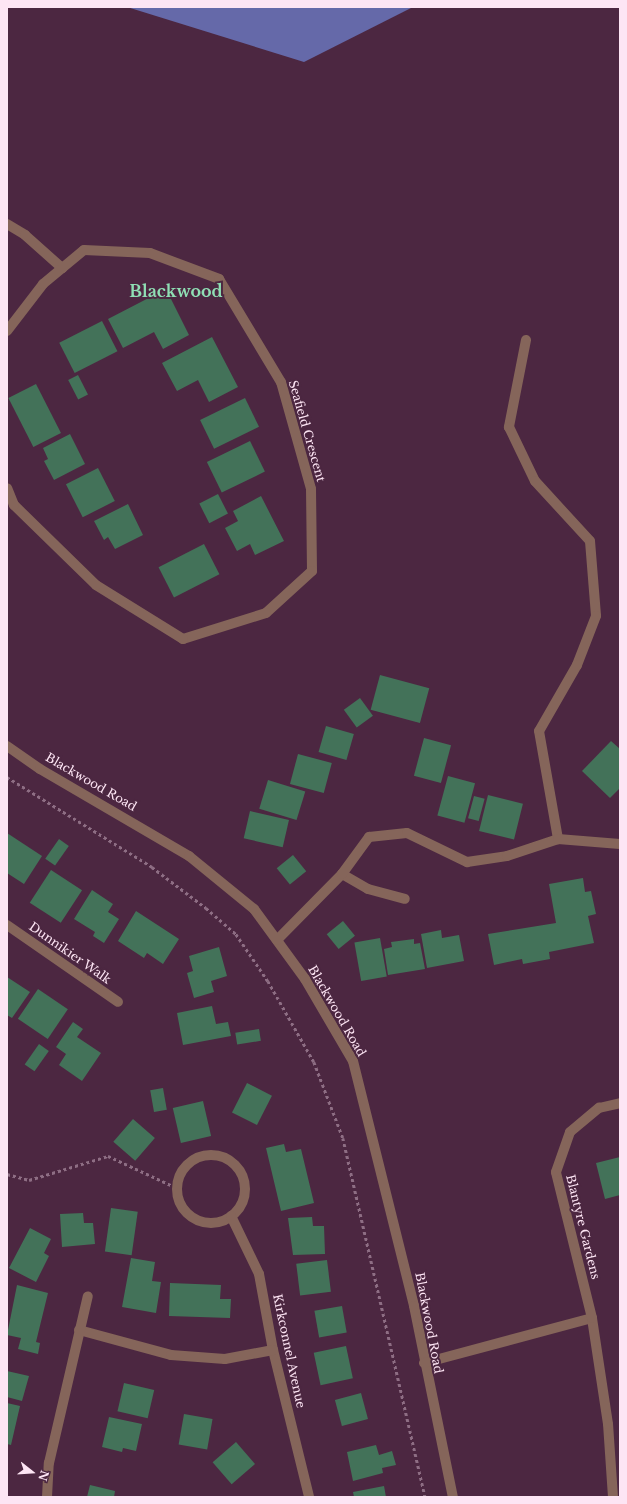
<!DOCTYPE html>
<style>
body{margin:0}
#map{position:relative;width:627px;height:1504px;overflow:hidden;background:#4c2741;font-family:"Libre Baskerville",serif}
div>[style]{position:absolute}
.forest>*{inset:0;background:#6569a9}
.building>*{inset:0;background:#437259;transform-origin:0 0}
.path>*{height:2.5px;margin-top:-1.25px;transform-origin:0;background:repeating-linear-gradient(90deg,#8e6e84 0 3px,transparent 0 6px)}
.minor>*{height:10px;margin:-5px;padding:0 5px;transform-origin:5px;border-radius:5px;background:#85655a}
.minor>.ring{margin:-5px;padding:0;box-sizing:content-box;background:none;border:10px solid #85655a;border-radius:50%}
span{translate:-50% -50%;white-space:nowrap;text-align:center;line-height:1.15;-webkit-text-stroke:4px #4c2741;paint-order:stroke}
.street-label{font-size:12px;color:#fde5f4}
.district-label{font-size:16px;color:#8fdfb4;font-weight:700}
.frame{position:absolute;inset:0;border:8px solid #fde5f4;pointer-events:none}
.north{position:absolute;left:12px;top:1452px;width:40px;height:40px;-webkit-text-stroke:3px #4c2741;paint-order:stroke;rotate:107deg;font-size:11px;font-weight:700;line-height:16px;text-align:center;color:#fde5f4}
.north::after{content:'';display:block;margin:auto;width:14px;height:18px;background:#fde5f4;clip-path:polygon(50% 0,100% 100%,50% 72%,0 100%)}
</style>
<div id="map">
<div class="forest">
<div style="clip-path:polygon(127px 7px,413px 7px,304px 62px)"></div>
</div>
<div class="building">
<div style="clip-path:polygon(166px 289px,189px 335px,163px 349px,154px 332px,123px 348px,108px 319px)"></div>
<div style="left:102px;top:321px;width:34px;height:48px;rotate:63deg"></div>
<div style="clip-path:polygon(212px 337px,238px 387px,209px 402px,198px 380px,177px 391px,162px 363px)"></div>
<div style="left:78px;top:375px;width:22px;height:11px;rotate:63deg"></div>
<div style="left:36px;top:384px;width:55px;height:31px;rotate:63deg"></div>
<div style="left:245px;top:398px;width:32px;height:50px;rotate:64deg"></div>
<div style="clip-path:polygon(70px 434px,85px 464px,54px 480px,44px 461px,48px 459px,43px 448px)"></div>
<div style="left:250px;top:441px;width:34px;height:48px;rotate:64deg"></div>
<div style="left:98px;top:468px;width:37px;height:36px;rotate:63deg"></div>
<div style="left:218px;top:494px;width:22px;height:21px;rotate:63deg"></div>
<div style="clip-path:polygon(261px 496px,284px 541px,255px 555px,250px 544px,237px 551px,225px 528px,238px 521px,233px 511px)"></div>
<div style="clip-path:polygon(128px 504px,143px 535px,115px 549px,108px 537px,104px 540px,94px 521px)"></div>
<div style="left:204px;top:544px;width:34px;height:51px;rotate:63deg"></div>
<div style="left:380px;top:675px;width:51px;height:36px;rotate:15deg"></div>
<div style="left:360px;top:698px;width:22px;height:20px;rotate:54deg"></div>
<div style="left:326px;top:726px;width:29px;height:27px;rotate:16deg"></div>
<div style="left:424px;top:738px;width:28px;height:39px;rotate:15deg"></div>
<div style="clip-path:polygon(611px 741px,620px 749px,620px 788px,610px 798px,582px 771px)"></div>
<div style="left:298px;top:754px;width:35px;height:31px;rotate:15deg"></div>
<div style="left:448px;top:776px;width:28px;height:41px;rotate:15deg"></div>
<div style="left:268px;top:780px;width:39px;height:30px;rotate:17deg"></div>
<div style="left:488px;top:795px;width:36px;height:37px;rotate:14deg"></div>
<div style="left:474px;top:796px;width:11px;height:23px;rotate:15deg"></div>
<div style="left:250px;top:811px;width:40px;height:28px;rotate:13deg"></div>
<div style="clip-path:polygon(7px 833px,42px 856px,24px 884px,7px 873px)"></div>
<div style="left:59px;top:839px;width:12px;height:24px;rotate:35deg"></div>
<div style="left:293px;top:855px;width:21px;height:21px;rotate:51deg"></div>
<div style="left:51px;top:870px;width:37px;height:39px;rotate:33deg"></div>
<div style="clip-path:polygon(583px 878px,585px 892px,591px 891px,596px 914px,588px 916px,594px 943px,549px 952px,550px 959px,523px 964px,522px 959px,494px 965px,488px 934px,556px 923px,549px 884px)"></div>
<div style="clip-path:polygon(92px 890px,113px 904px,108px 912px,119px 919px,104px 943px,93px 936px,95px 932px,74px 919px)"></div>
<div style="clip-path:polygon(136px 911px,179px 939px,163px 964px,147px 953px,144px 958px,118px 941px)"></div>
<div style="left:343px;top:921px;width:19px;height:21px;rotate:51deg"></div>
<div style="clip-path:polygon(441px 930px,442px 938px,459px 935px,464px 961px,427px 968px,421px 934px)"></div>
<div style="left:380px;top:938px;width:39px;height:26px;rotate:80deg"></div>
<div style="clip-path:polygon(414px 939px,414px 944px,420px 943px,425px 969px,388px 975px,384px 949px,392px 947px,391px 942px)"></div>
<div style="clip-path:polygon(219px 947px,227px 976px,211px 981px,214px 992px,194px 998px,187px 973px,193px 971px,189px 956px)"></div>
<div style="clip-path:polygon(7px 977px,30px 992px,12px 1018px,7px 1015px)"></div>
<div style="left:38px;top:989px;width:36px;height:36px;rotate:34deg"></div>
<div style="clip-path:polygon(212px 1006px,216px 1024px,228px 1022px,231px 1036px,183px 1045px,177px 1013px)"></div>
<div style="clip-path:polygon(73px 1022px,83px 1029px,77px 1037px,101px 1053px,82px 1081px,59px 1065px,66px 1054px,56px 1047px)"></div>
<div style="left:259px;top:1029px;width:12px;height:24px;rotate:81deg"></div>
<div style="left:39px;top:1044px;width:12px;height:25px;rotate:35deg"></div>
<div style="left:247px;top:1083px;width:28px;height:33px;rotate:27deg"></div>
<div style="left:163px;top:1088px;width:22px;height:13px;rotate:80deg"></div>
<div style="left:203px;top:1101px;width:36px;height:31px;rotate:77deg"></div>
<div style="left:133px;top:1119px;width:29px;height:30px;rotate:41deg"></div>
<div style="clip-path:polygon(284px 1144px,286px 1152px,301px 1149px,314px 1203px,281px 1211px,266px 1148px)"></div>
<div style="clip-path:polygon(620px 1157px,620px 1195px,605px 1199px,596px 1163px)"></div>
<div style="left:111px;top:1208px;width:27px;height:44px;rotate:8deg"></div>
<div style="clip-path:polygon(83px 1213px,84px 1223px,93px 1223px,95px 1244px,62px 1247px,60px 1214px)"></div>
<div style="clip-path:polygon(312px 1217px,313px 1226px,324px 1226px,325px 1254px,293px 1255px,288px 1218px)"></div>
<div style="clip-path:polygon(30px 1228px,51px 1239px,44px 1253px,49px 1256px,36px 1282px,9px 1268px)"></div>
<div style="clip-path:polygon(131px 1258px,155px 1262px,152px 1281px,161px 1282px,156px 1313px,122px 1307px)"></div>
<div style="left:327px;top:1260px;width:32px;height:31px;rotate:83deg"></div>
<div style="clip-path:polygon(170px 1283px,221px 1285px,220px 1299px,231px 1299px,230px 1318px,169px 1316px)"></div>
<div style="clip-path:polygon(17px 1285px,48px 1293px,36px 1342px,40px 1343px,38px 1354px,18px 1349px,21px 1338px,7px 1335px)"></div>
<div style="left:342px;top:1306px;width:27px;height:28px;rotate:80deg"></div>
<div style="left:346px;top:1346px;width:33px;height:33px;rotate:78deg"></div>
<div style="clip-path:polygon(7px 1371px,29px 1376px,22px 1401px,7px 1397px)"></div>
<div style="left:124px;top:1383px;width:31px;height:29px;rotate:13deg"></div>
<div style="left:361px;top:1393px;width:27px;height:27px;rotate:75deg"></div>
<div style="clip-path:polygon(7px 1403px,20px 1406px,11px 1445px,7px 1444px)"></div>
<div style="left:184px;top:1414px;width:29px;height:31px;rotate:10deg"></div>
<div style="clip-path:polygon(109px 1417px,142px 1424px,136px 1451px,123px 1448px,122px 1452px,102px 1447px)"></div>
<div style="left:236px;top:1442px;width:29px;height:31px;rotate:49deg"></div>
<div style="clip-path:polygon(376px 1445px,379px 1455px,392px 1451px,396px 1465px,382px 1468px,383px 1473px,353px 1481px,347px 1452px)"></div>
<div style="clip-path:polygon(90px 1485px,115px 1491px,114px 1497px,87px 1497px)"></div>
<div style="clip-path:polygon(384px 1486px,386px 1497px,354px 1497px,353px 1492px)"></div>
</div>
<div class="path">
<div style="left:7px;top:777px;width:171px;rotate:31.8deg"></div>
<div style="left:152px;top:867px;width:68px;rotate:37.2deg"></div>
<div style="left:206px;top:908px;width:40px;rotate:41deg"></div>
<div style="left:236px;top:934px;width:57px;rotate:55.8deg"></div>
<div style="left:268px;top:981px;width:93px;rotate:60.4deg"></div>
<div style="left:314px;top:1062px;width:81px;rotate:69.1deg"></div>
<div style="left:343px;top:1138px;width:368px;rotate:77.1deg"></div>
<div style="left:7px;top:1174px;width:23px;rotate:15deg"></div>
<div style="left:29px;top:1180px;width:83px;rotate:-16.9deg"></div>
<div style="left:108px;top:1156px;width:76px;rotate:24.9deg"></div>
</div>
<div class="minor">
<div style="left:7px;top:224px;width:21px;rotate:31deg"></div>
<div style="left:25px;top:235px;width:50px;rotate:41.7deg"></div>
<div style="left:7px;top:331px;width:59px;rotate:-52.5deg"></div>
<div style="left:43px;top:284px;width:53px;rotate:-39.7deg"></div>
<div style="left:84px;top:250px;width:66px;rotate:2.6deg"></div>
<div style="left:150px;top:253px;width:74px;rotate:20.6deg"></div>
<div style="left:219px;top:279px;width:120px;rotate:59deg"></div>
<div style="left:281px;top:382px;width:111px;rotate:74.3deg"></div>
<div style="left:311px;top:489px;width:82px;rotate:89.3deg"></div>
<div style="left:312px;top:571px;width:62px;rotate:137.6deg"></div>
<div style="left:266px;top:613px;width:87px;rotate:162.6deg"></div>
<div style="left:183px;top:639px;width:102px;rotate:-148.2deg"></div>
<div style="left:96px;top:585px;width:115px;rotate:-135.7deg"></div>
<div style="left:14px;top:505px;width:18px;rotate:-112deg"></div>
<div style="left:526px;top:340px;width:89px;rotate:101.1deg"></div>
<div style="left:509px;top:427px;width:60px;rotate:64.3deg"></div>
<div style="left:535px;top:481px;width:81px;rotate:47.5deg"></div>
<div style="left:590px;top:541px;width:75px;rotate:85.4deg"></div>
<div style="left:596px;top:616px;width:53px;rotate:111.2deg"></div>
<div style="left:577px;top:665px;width:76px;rotate:119.9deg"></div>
<div style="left:539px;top:731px;width:110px;rotate:80deg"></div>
<div style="left:7px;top:746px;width:40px;rotate:34.9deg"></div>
<div style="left:40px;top:769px;width:173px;rotate:30.3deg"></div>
<div style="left:189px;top:856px;width:84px;rotate:39.2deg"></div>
<div style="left:254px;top:909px;width:87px;rotate:53.9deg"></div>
<div style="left:305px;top:979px;width:95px;rotate:59.7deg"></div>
<div style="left:353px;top:1061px;width:252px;rotate:76deg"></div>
<div style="left:414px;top:1306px;width:195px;rotate:78.5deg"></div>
<div style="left:342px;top:874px;width:30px;rotate:30deg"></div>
<div style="left:368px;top:889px;width:38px;rotate:15deg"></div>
<div style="left:7px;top:925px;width:135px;rotate:34.7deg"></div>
<div style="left:277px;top:940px;width:93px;rotate:-45.4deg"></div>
<div style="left:342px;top:874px;width:46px;rotate:-53.9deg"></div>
<div style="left:369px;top:837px;width:38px;rotate:-6deg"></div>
<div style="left:407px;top:833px;width:67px;rotate:25.8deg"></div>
<div style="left:467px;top:862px;width:40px;rotate:-8.5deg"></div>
<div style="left:507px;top:856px;width:54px;rotate:-18.4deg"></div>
<div style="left:558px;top:839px;width:62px;rotate:4.6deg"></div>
<div class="ring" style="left:177px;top:1155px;width:58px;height:58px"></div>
<div style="left:231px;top:1216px;width:64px;rotate:64.2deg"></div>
<div style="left:259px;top:1274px;width:77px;rotate:79.6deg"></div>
<div style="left:273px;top:1350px;width:151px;rotate:76.2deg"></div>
<div style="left:79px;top:1330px;width:95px;rotate:15.2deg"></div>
<div style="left:171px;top:1355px;width:54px;rotate:4.2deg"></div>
<div style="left:225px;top:1359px;width:49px;rotate:-10.6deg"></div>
<div style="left:424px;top:1363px;width:174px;rotate:-15deg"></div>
<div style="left:47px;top:1497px;width:34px;rotate:-87deg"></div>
<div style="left:49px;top:1463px;width:171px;rotate:-76.9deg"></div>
<div style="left:613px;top:1497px;width:73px;rotate:-93.9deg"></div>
<div style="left:608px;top:1424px;width:107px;rotate:-98.6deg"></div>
<div style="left:592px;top:1318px;width:150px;rotate:-103.9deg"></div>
<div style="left:556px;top:1172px;width:42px;rotate:-70.7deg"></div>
<div style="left:570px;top:1132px;width:38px;rotate:-40deg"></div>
<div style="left:599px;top:1108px;width:22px;rotate:-13deg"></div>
</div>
<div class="street-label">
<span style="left:307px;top:431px;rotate:74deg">Seafield Crescent</span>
<span style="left:91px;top:782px;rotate:30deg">Blackwood Road</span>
<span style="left:70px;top:953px;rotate:35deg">Dunnikier Walk</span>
<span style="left:337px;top:1011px;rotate:60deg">Blackwood Road</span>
<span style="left:583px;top:1227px;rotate:76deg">Blantyre Gardens</span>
<span style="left:429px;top:1323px;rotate:79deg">Blackwood Road</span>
<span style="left:289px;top:1351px;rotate:78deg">Kirkconnel Avenue</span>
</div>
<div class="district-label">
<span style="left:176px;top:291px">Blackwood</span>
</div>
<div class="frame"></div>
<div class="north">N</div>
</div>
